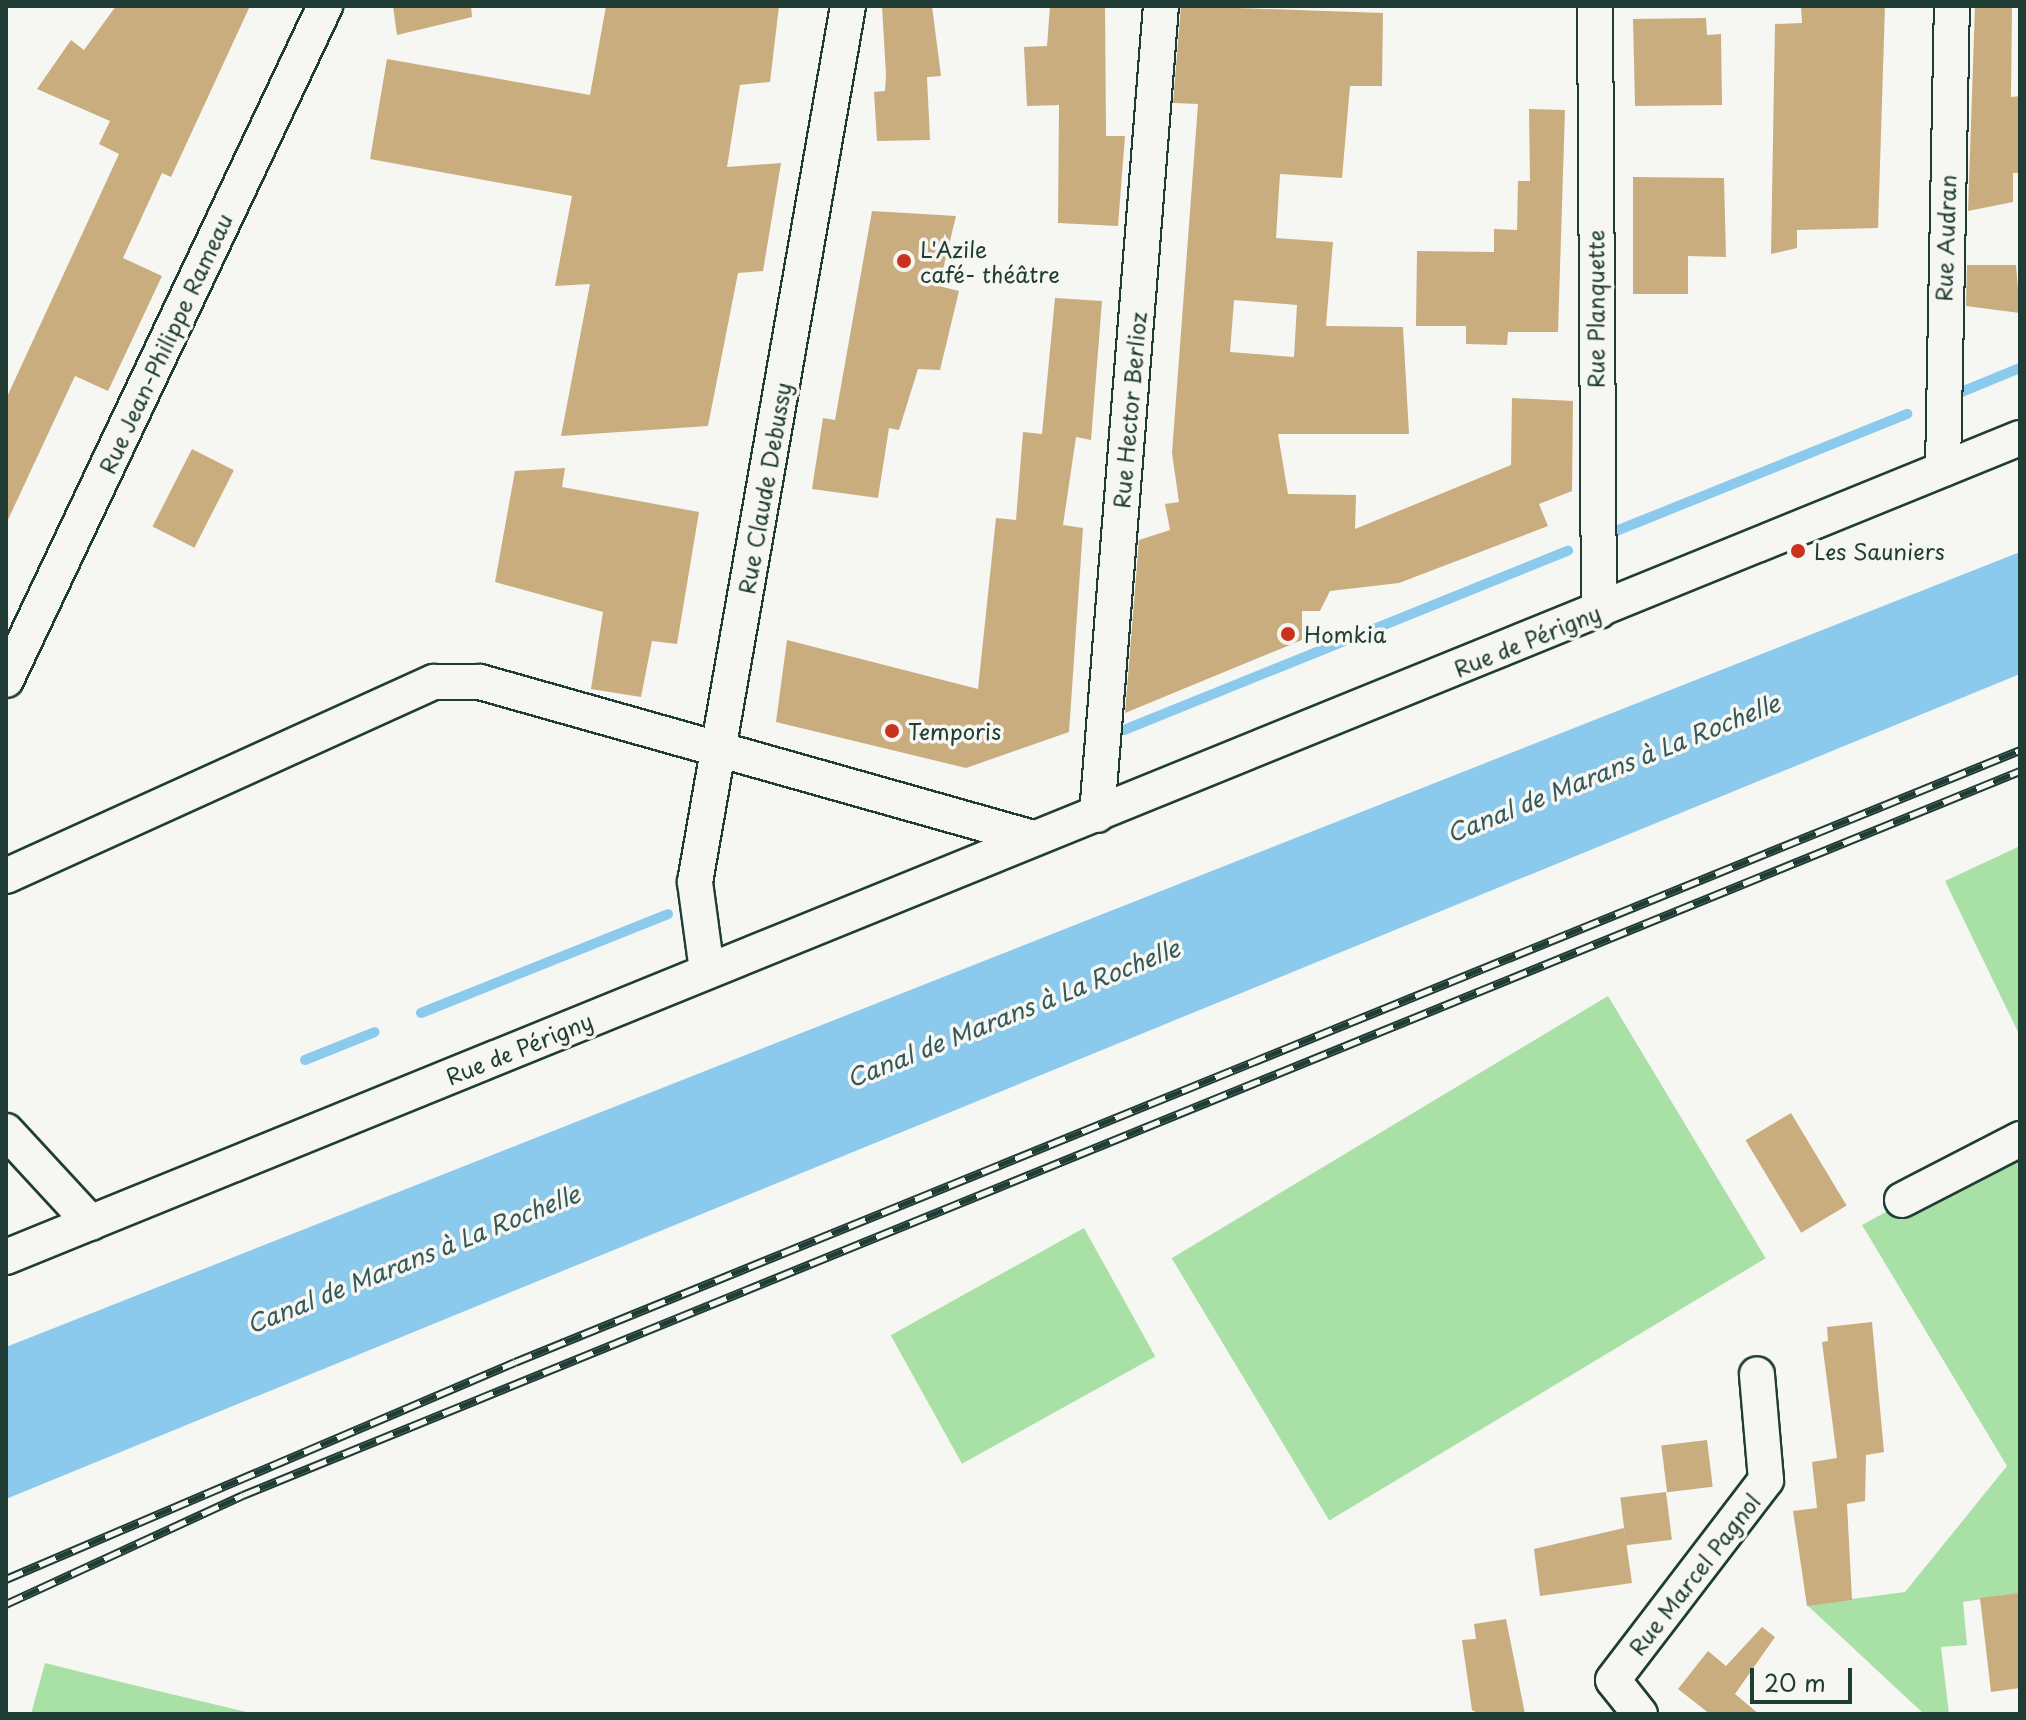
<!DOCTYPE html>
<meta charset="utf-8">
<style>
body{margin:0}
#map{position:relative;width:2026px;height:1720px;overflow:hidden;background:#f6f6f2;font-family:"Playpen Sans",sans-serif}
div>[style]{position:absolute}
.green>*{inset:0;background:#a8e0a5;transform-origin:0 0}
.water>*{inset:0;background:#8bcaec}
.stream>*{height:10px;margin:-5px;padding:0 5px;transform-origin:5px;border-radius:5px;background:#8bcaec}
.building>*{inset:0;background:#caad7f;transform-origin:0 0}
.roads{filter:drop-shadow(2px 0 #1f3d34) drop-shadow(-2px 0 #1f3d34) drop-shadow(0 2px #1f3d34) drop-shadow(0 -2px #1f3d34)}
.minor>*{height:34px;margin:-17px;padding:0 17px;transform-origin:17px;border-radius:17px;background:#f6f6f2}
.rail>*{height:9px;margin-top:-4.5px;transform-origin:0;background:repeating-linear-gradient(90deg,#f6f6f2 0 18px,#1f3d34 0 36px);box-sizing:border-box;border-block:2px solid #1f3d34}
.dots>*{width:22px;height:22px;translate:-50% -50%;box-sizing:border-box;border:4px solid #f6f6f2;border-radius:50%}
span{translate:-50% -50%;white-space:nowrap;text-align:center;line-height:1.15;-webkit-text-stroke:7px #f6f6f2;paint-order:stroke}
.street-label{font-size:22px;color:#1f3d34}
.poi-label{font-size:22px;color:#1f3d34}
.left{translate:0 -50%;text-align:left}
.water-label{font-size:24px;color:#355959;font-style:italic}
.frame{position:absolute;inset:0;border:8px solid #1f3d34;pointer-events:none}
.scale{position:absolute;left:1750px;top:1668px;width:102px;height:36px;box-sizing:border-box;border:4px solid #1f3d34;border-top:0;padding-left:10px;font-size:24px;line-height:28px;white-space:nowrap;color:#1f3d34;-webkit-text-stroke:6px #f6f6f2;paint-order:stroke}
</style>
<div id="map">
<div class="green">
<div style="clip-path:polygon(2020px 846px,2020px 1036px,1945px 881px)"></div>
<div style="left:1608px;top:996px;width:306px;height:509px;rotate:59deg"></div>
<div style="clip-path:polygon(2020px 1139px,2020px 1593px,1963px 1602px,1967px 1645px,1941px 1647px,1949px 1714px,1924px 1714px,1807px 1605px,1905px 1592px,2007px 1466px,1862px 1225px)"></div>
<div style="left:1084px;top:1228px;width:147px;height:221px;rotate:61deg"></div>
<div style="clip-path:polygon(45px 1663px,129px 1684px,255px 1714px,31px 1714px)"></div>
</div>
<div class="water">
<div style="clip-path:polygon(2020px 552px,2020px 674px,6px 1499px,6px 1347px)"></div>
</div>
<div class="stream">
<div style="left:1959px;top:393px;width:66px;rotate:-22.3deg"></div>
<div style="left:1616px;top:531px;width:314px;rotate:-21.9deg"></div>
<div style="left:1124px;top:730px;width:479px;rotate:-22deg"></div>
<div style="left:421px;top:1013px;width:266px;rotate:-21.8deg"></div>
<div style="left:305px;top:1060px;width:75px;rotate:-21.8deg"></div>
</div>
<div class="building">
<div style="clip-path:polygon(116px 6px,250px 6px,171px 177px,162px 173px,123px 258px,162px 276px,108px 391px,75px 376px,6px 524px,6px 399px,119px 154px,99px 144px,110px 121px,37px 89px,71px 40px,84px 50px)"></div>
<div style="clip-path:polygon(393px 6px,471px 6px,472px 17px,397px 35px)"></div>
<div style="clip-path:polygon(606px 6px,779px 6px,770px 82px,740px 85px,727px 167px,781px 163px,763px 271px,738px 273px,708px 426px,561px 436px,590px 284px,555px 286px,572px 196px,370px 159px,387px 59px,590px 95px)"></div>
<div style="clip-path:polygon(882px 6px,932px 6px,941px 76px,927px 77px,930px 140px,877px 141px,874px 92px,885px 91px,886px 75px)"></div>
<div style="clip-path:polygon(1050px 6px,1105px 6px,1106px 136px,1125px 136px,1118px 226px,1058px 223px,1059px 105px,1027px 106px,1024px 47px,1047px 46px)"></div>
<div style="clip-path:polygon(evenodd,1181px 6px,1383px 13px,1382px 86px,1350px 86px,1342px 178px,1280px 174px,1276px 238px,1333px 242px,1326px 326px,1403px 327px,1409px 434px,1278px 434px,1288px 494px,1356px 495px,1355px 529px,1511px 465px,1512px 398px,1573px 401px,1572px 491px,1539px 504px,1548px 526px,1399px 583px,1330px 591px,1320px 611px,1302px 611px,1302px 640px,1125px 713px,1139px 540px,1170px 530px,1165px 504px,1179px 502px,1172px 453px,1198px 104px,1173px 103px,1181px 6px,1234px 300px,1297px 305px,1294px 357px,1230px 352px,1234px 300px)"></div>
<div style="clip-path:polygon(1801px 6px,1885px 6px,1878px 228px,1797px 230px,1797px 248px,1771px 254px,1775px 24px,1802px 23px)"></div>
<div style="clip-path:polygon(1975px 6px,2012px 6px,2011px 97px,2020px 96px,2020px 173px,2013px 173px,2013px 202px,1968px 211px)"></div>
<div style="clip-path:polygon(1706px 18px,1707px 35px,1721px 34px,1722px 105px,1635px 106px,1633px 19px)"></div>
<div style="clip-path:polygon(1529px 109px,1565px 110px,1558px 332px,1508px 332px,1507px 345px,1466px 344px,1466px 326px,1416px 326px,1417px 251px,1494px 252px,1494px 229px,1517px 230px,1518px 181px,1530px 181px)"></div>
<div style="clip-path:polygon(1633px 177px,1724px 178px,1726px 257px,1688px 256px,1688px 294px,1633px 294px)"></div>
<div style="clip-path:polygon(872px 211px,956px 216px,939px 286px,959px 291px,940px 370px,918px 369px,899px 430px,889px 428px,878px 498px,812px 489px,823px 418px,835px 420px)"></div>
<div style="clip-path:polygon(1967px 265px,2016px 265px,2020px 313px,1966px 306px)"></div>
<div style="clip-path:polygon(1055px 298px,1102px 301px,1091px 440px,1076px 437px,1063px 525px,1083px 528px,1069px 732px,966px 768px,776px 722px,787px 640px,978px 689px,996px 518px,1016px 520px,1023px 432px,1042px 434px)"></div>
<div style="left:192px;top:449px;width:47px;height:87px;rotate:27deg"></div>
<div style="clip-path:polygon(565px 468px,562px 487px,699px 512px,677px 644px,652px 641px,641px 697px,591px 689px,603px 612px,495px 582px,515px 471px)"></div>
<div style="left:1791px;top:1113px;width:108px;height:53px;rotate:59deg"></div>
<div style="clip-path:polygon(1872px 1322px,1884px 1452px,1866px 1455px,1865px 1501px,1847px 1504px,1852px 1600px,1807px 1606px,1793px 1511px,1817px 1508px,1812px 1462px,1837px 1458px,1822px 1342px,1828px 1341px,1827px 1327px)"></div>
<div style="left:1707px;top:1440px;width:47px;height:46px;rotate:83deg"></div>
<div style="left:1666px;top:1492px;width:48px;height:46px;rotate:83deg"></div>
<div style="clip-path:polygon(1624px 1528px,1632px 1583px,1540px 1596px,1534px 1549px)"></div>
<div style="clip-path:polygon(2020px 1593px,2020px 1688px,1991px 1692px,1980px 1598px)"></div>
<div style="clip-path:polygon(1506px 1619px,1525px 1714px,1479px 1714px,1472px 1710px,1462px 1640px,1476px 1639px,1474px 1624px)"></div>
<div style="clip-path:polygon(1762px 1627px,1775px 1637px,1735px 1694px,1759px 1714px,1710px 1714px,1678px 1689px,1708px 1651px,1726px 1666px)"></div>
</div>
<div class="roads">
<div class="minor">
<div style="left:1595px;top:6px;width:605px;rotate:89.62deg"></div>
<div style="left:1943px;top:469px;width:463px;rotate:-88.9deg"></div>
<div style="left:6px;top:680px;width:746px;rotate:-64.67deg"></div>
<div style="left:1097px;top:815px;width:812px;rotate:-85.48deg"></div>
<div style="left:6px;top:876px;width:470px;rotate:-24.4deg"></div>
<div style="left:434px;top:682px;width:46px"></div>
<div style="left:480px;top:682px;width:575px;rotate:15.75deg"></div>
<div style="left:707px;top:971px;width:90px;rotate:-97.7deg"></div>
<div style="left:695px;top:882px;width:889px;rotate:-80.09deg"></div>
<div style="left:6px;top:1131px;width:125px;rotate:47.3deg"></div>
<div style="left:1902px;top:1200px;width:133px;rotate:-27.3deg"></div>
<div style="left:6px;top:1257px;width:2174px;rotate:-22.13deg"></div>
<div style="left:1640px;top:1714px;width:43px;rotate:-128.5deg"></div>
<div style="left:1613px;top:1680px;width:252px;rotate:-52.6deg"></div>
<div style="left:1766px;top:1480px;width:106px;rotate:-94.9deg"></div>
</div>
</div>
<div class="rail">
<div style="left:6px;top:1579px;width:553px;rotate:-23.09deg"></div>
<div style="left:515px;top:1362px;width:1625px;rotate:-22.13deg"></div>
<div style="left:6px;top:1604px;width:261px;rotate:-24.7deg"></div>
<div style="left:243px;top:1495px;width:1919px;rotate:-22.17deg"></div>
</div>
<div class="dots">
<div style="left:904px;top:261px;background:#c8321e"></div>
<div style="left:1798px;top:551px;background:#c8321e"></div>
<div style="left:1288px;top:634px;background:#c8321e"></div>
<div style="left:892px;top:731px;background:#c8321e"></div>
</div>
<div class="street-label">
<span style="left:1945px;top:238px;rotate:-88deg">Rue Audran</span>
<span style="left:1595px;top:309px;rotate:-90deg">Rue Planquette</span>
<span style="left:165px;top:343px;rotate:-65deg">Rue Jean-Philippe Rameau</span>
<span style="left:1129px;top:410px;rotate:-85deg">Rue Hector Berlioz</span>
<span style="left:764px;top:488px;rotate:-80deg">Rue Claude Debussy</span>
<span style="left:1527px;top:640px;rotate:-22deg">Rue de Périgny</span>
<span style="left:519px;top:1048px;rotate:-22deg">Rue de Périgny</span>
<span style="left:1694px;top:1574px;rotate:-52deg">Rue Marcel Pagnol</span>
</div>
<div class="poi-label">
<span class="left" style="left:920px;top:261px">L'Azile<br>café- théâtre</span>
<span class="left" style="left:1814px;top:551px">Les Sauniers</span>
<span class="left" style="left:1304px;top:634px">Homkia</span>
<span class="left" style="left:908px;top:731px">Temporis</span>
</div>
<div class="water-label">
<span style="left:1613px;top:768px;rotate:-22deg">Canal de Marans à La Rochelle</span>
<span style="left:1013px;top:1013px;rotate:-22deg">Canal de Marans à La Rochelle</span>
<span style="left:413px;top:1259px;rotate:-22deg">Canal de Marans à La Rochelle</span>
</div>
<div class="frame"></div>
<div class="scale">20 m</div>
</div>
